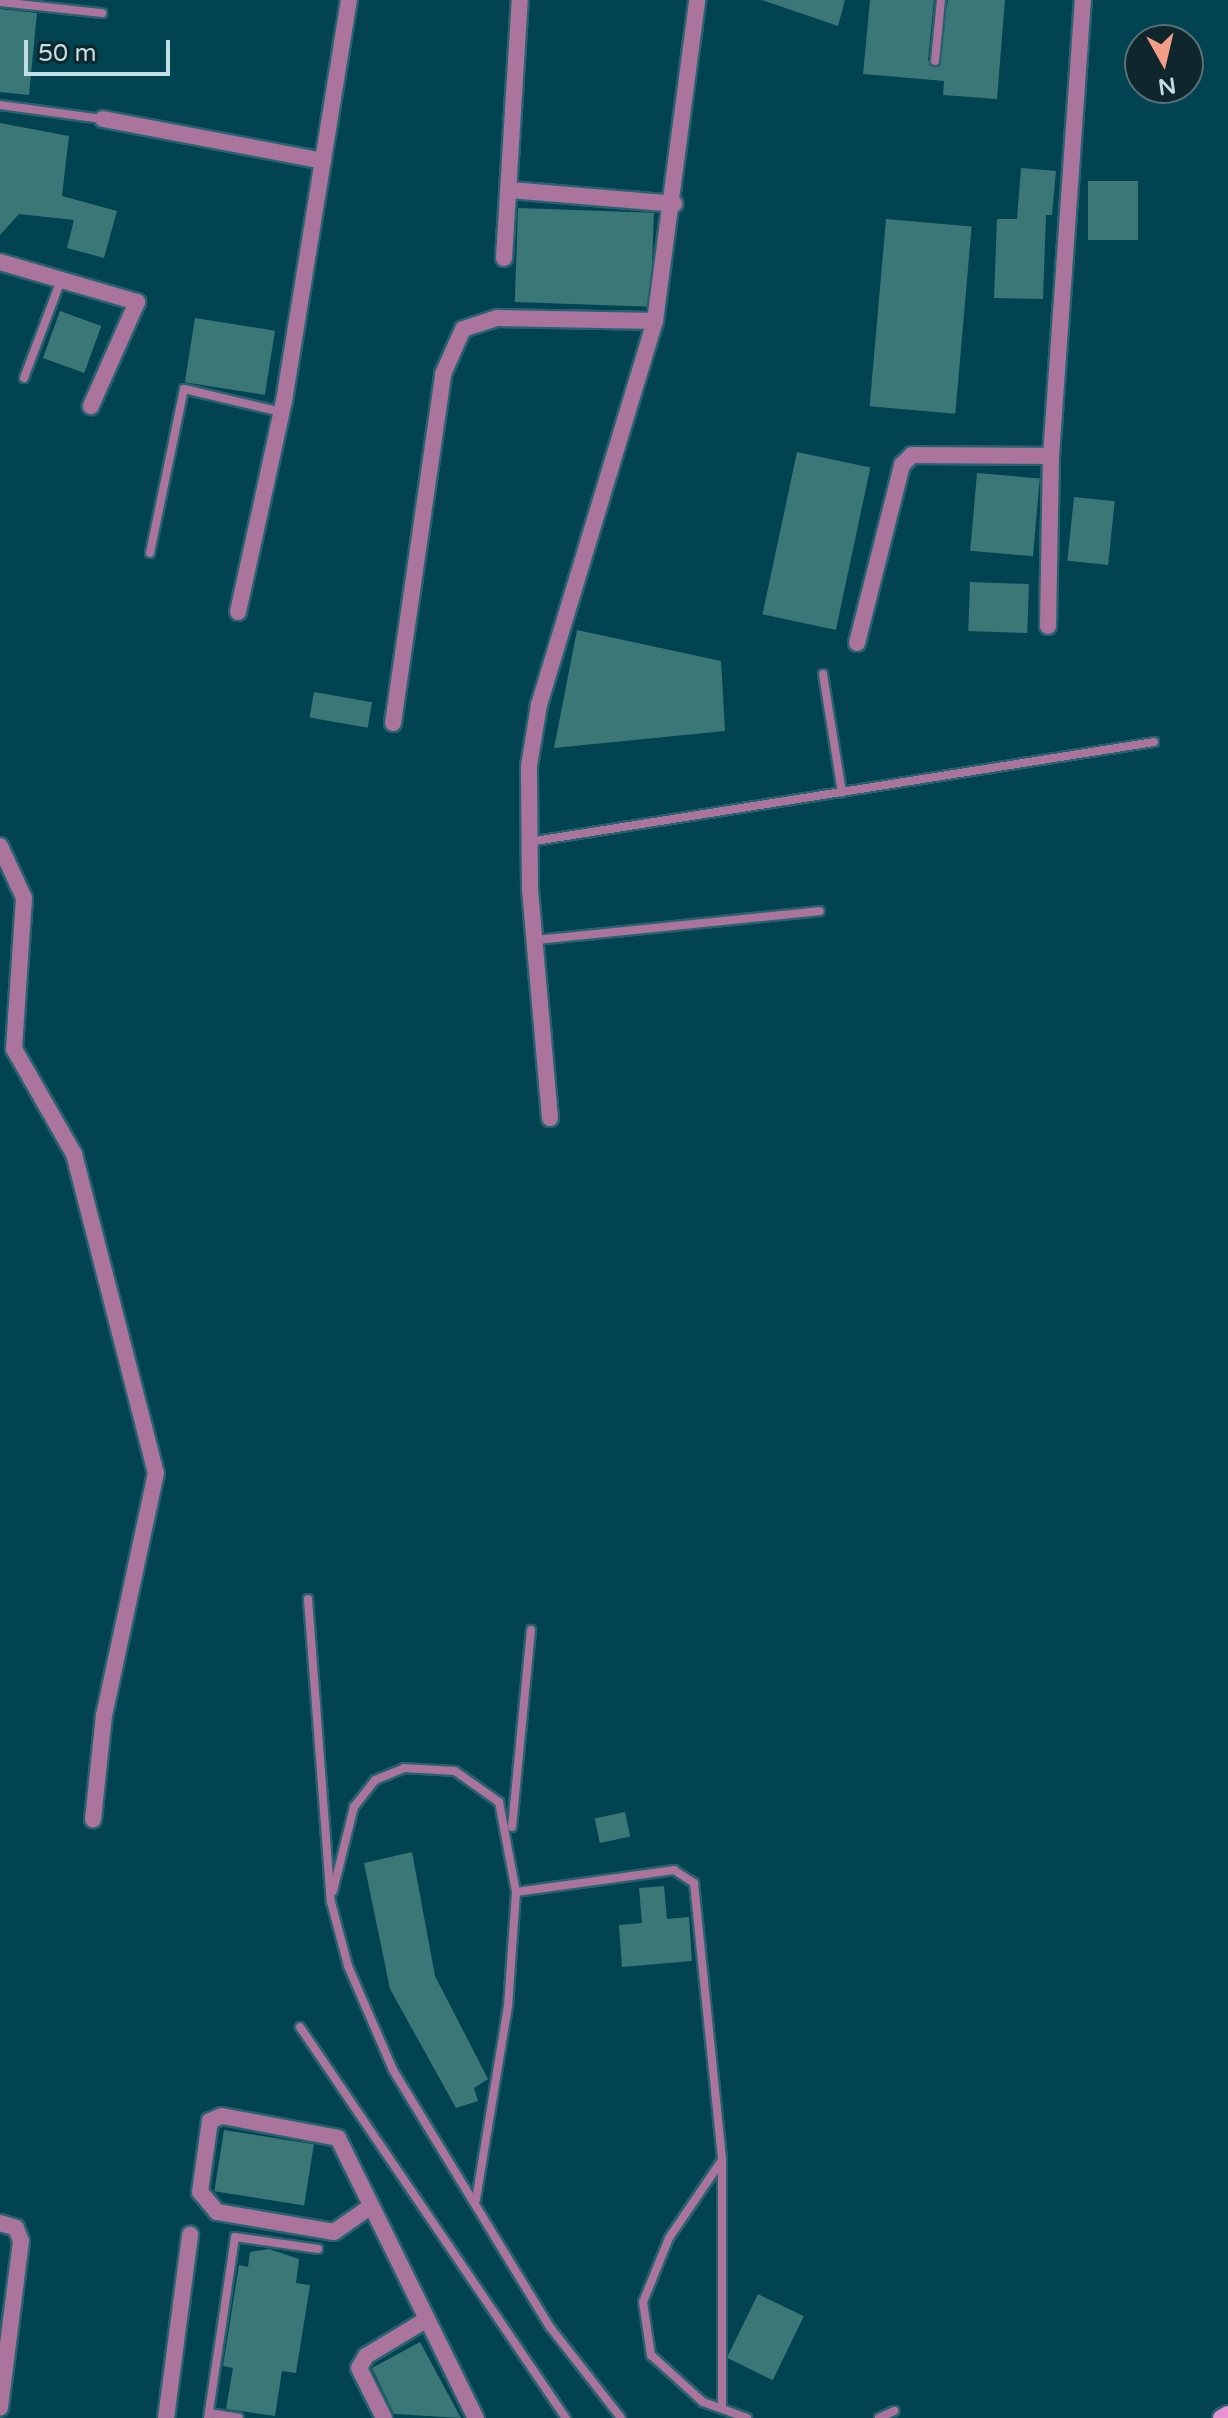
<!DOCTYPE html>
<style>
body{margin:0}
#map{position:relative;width:1228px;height:2418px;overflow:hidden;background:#014350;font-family:"Varela Round",sans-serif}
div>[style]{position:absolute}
.building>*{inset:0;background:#3b7777;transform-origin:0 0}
.roads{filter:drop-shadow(2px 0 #28626e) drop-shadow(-2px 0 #28626e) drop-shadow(0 2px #28626e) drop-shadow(0 -2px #28626e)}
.lane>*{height:8px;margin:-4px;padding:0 4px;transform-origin:4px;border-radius:4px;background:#aa749d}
.street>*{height:16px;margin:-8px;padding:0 8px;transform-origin:8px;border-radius:8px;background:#aa749d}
.secondary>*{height:16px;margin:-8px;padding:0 8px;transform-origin:8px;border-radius:8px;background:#e892d4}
span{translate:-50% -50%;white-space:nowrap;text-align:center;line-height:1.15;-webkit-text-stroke:6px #0f262c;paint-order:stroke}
.north{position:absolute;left:1124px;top:24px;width:80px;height:80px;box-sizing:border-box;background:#0f262c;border:2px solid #577076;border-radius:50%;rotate:172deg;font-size:22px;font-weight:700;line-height:32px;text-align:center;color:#c2dee5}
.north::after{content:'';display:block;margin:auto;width:28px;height:36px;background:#f49e87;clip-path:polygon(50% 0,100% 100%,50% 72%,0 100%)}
.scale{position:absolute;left:24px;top:40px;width:146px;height:36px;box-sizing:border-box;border:4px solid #c2dee5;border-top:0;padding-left:10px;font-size:24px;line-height:28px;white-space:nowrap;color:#c2dee5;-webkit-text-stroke:6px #0f262c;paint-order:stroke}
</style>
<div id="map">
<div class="building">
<div style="clip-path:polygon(762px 0,845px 0,838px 26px)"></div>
<div style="clip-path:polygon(870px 0,934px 0,928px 60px,935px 68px,948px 0,1005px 0,997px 99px,943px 95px,944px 81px,863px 74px)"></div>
<div style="clip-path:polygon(0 9px,37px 13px,29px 95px,0 92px)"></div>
<div style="clip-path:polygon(0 123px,69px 136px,62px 196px,117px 211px,104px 258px,67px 248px,74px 220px,19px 214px,0 235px)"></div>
<div style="clip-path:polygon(1021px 168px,1056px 171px,1052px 215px,1046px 215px,1043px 299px,994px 298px,997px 219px,1017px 219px)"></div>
<div style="left:1138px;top:181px;width:59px;height:50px;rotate:90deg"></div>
<div style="left:518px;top:208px;width:136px;height:94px;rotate:2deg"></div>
<div style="left:886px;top:219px;width:86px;height:188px;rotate:5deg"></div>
<div style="left:60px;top:311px;width:44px;height:50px;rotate:20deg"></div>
<div style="left:195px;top:318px;width:81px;height:65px;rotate:9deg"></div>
<div style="left:797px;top:452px;width:75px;height:166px;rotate:12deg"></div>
<div style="left:977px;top:473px;width:63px;height:78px;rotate:5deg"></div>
<div style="left:1074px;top:497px;width:41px;height:64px;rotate:6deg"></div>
<div style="left:970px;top:582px;width:59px;height:49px;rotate:2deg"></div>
<div style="clip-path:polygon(577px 630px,721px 661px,725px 731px,554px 748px)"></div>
<div style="left:314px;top:692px;width:59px;height:26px;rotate:10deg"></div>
<div style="left:625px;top:1812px;width:25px;height:31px;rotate:78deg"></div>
<div style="clip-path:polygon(412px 1852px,435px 1976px,488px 2079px,474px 2088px,478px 2101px,456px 2108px,390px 1989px,364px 1863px)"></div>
<div style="clip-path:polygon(664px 1886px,667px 1919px,689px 1917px,692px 1961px,622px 1967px,619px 1925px,642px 1923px,639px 1888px)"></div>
<div style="left:224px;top:2130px;width:91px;height:62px;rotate:9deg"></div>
<div style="clip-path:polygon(269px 2249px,299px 2259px,296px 2283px,310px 2285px,296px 2373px,282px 2371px,275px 2416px,226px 2409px,233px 2368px,223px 2366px,239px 2265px,248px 2267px,250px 2252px)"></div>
<div style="left:758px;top:2294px;width:51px;height:71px;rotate:26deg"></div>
<div style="clip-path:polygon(420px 2342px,461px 2418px,394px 2414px,372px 2368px)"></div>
</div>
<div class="roads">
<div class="lane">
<div style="left:0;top:2px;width:103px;rotate:6.2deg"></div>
<div style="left:935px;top:61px;width:61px;rotate:-84.4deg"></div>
<div style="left:0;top:105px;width:103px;rotate:7.8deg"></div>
<div style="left:24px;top:378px;width:105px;rotate:-69.3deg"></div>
<div style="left:150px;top:553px;width:167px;rotate:-78.3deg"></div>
<div style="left:184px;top:389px;width:100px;rotate:13.3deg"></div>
<div style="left:823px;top:674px;width:120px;rotate:80.9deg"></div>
<div style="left:529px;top:842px;width:633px;rotate:-9.09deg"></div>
<div style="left:535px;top:940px;width:286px;rotate:-5.8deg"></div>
<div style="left:308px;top:1599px;width:304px;rotate:85.7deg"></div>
<div style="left:331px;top:1902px;width:66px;rotate:75.1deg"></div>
<div style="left:348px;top:1966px;width:113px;rotate:66.6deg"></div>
<div style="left:393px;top:2070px;width:301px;rotate:58.6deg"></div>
<div style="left:550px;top:2327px;width:115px;rotate:52deg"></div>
<div style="left:512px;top:1827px;width:198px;rotate:-84.5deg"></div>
<div style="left:333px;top:1891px;width:87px;rotate:-76deg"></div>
<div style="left:354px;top:1807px;width:34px;rotate:-52deg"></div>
<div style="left:375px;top:1780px;width:31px;rotate:-22deg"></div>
<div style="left:404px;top:1768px;width:51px;rotate:3.4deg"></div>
<div style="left:455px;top:1771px;width:54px;rotate:35.2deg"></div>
<div style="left:499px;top:1802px;width:92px;rotate:79.3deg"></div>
<div style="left:516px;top:1892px;width:114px;rotate:94deg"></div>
<div style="left:508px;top:2006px;width:197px;rotate:99.4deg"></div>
<div style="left:516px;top:1892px;width:160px;rotate:-7.9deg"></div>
<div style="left:674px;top:1870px;width:24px;rotate:33deg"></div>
<div style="left:694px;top:1883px;width:277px;rotate:84.2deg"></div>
<div style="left:722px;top:2159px;width:249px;rotate:90deg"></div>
<div style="left:300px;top:2027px;width:473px;rotate:55.8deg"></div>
<div style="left:722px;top:2160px;width:94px;rotate:124.2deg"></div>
<div style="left:669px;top:2238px;width:69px;rotate:112.1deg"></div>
<div style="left:643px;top:2302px;width:54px;rotate:81.4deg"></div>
<div style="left:651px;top:2355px;width:70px;rotate:42.1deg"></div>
<div style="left:703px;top:2402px;width:47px;rotate:20deg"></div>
<div style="left:209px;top:2413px;width:30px;rotate:9deg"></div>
<div style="left:208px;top:2418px;width:183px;rotate:-81.5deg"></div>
<div style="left:235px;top:2237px;width:84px;rotate:8.2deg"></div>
<div style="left:879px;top:2418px;width:17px;rotate:-25deg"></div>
</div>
<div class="street">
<div style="left:103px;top:119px;width:224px;rotate:10.8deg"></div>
<div style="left:509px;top:190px;width:166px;rotate:4.8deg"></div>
<div style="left:504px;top:258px;width:258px;rotate:-86.5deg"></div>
<div style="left:0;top:262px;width:143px;rotate:16.3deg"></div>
<div style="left:137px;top:302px;width:114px;rotate:113.9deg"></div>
<div style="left:238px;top:612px;width:216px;rotate:-77.7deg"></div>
<div style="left:284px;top:401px;width:406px;rotate:-80.8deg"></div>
<div style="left:1048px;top:626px;width:170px;rotate:-89deg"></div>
<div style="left:857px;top:643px;width:184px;rotate:-75.8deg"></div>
<div style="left:902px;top:465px;width:14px;rotate:-45deg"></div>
<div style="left:912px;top:455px;width:139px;rotate:0.4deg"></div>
<div style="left:1051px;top:456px;width:457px;rotate:-86deg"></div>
<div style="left:393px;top:723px;width:353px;rotate:-81.8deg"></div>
<div style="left:443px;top:374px;width:49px;rotate:-66deg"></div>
<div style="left:463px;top:329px;width:36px;rotate:-18deg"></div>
<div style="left:497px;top:318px;width:158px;rotate:1.1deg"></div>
<div style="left:0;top:846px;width:57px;rotate:65.2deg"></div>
<div style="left:24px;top:898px;width:151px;rotate:93.8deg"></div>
<div style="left:14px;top:1049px;width:121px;rotate:60.3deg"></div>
<div style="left:74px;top:1154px;width:329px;rotate:75.6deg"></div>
<div style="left:156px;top:1473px;width:248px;rotate:102.1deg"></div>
<div style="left:104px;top:1715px;width:105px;rotate:96deg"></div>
<div style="left:550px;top:1118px;width:230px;rotate:-95deg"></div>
<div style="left:530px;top:889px;width:123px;rotate:-90.5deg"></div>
<div style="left:529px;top:766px;width:62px;rotate:-80.7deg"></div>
<div style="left:539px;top:705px;width:401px;rotate:-73.2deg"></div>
<div style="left:655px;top:321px;width:324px;rotate:-82.5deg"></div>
<div style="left:367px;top:2209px;width:40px;rotate:145.1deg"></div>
<div style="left:334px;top:2232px;width:119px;rotate:-170.3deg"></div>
<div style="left:217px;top:2212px;width:26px;rotate:-130deg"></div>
<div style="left:200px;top:2192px;width:72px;rotate:-82deg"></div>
<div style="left:210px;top:2121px;width:13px;rotate:-23deg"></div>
<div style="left:222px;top:2116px;width:118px;rotate:10.7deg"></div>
<div style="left:338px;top:2138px;width:312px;rotate:63.8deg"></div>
<div style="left:0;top:2223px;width:17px;rotate:17deg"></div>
<div style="left:16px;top:2228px;width:14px;rotate:69deg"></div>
<div style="left:21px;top:2241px;width:168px;rotate:97.2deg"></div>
<div style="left:166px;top:2418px;width:185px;rotate:-82.5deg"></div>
<div style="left:384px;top:2418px;width:56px;rotate:-116.6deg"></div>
<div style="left:359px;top:2368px;width:14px;rotate:-60deg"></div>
<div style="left:366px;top:2356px;width:68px;rotate:-31.1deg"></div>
</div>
<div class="secondary">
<div style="left:1221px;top:2418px;width:8px;rotate:-30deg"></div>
</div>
</div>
<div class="north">N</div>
<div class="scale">50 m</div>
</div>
